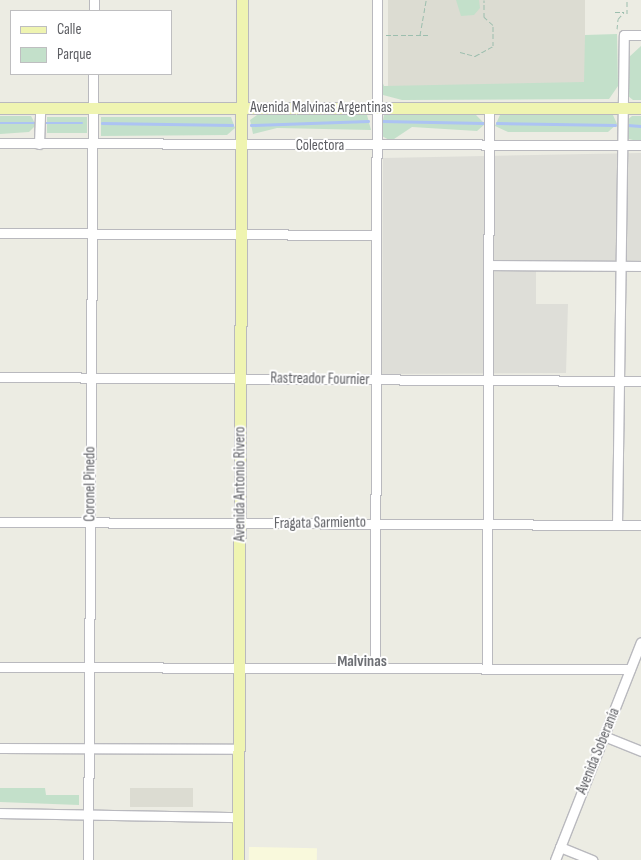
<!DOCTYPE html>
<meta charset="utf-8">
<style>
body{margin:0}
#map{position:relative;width:641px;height:860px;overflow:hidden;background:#ecece3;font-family:"Sofia Sans Condensed",sans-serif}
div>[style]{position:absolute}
.commercial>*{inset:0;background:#f9f9dc;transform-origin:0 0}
.industrial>*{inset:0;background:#deded8}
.education>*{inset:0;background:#dcdcd2;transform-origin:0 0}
.green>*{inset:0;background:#c3e0ca;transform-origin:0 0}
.stream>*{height:2.5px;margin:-1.25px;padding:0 1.25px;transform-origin:1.25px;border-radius:1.25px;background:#acc3f3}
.path>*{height:1px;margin-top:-0.5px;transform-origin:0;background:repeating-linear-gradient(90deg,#9cbeae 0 5px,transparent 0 7.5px)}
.roads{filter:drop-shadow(1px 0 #b9b9be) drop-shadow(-1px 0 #b9b9be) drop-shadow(0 1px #b9b9be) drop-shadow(0 -1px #b9b9be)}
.minor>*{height:9px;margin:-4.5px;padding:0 4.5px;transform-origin:4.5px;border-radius:4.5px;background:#fff}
.major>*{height:11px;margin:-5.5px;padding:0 5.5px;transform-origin:5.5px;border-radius:5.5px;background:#eff4b1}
span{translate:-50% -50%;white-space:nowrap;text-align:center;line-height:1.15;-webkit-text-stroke:4px #fff;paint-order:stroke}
.street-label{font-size:15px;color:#5c5d62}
.neighbourhood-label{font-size:16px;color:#6d6f74;font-weight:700}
.legend{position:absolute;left:10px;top:10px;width:162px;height:65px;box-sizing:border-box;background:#fff;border:1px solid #bebec0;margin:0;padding:6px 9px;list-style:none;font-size:15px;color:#5c5d62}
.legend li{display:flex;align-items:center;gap:10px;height:25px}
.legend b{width:25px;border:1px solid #bebec0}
</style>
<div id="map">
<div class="commercial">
<div style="left:249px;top:847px;width:68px;height:13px;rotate:1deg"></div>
</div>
<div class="industrial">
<div style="clip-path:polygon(641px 153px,641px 270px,536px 270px,536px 304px,568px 304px,566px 373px,382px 374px,383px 158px)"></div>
</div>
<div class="education">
<div style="left:388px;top:0;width:197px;height:86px"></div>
<div style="left:193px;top:788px;width:19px;height:63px;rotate:90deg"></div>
</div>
<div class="green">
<div style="clip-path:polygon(479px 0,480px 8px,474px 15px,461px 16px,456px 0)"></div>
<div style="clip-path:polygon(617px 34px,618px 86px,609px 99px,402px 100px,383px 95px,382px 81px,384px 86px,584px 82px,585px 35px)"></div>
<div style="clip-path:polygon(641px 46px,641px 100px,633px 100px,628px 96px,628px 58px)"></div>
<div style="clip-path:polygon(257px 115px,367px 115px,371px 130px,277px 128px,253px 134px,250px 120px)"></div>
<div style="clip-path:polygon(384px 115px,476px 115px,485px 124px,477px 131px,412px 127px,391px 141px,380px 135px)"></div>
<div style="clip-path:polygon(500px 115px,613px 115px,617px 124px,608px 132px,508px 132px,495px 126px)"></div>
<div style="clip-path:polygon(0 116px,31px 116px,36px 125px,29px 132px,0 134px)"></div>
<div style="clip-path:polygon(632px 116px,641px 116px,641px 142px,625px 138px,625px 122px)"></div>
<div style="left:47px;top:117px;width:40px;height:16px"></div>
<div style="clip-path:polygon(101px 117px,231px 117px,235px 128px,227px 135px,101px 136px)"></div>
<div style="clip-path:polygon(0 788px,45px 788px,46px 795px,79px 795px,79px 805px,0 802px)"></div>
</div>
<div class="stream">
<div style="left:382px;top:121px;width:101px;rotate:1.1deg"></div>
<div style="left:0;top:123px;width:35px"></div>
<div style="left:45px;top:123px;width:37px"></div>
<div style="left:102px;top:123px;width:130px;rotate:0.9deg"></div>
<div style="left:497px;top:123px;width:118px;rotate:1deg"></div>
<div style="left:251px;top:125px;width:117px;rotate:-2deg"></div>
<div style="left:628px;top:125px;width:13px;rotate:4deg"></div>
</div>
<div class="path">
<div style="left:615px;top:12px;width:9px"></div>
<div style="left:627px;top:14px;width:14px;rotate:-90deg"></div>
<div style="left:617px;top:29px;width:10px;rotate:-84deg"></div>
<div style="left:618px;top:19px;width:9px;rotate:-49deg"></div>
<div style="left:386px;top:35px;width:45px"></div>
<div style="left:420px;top:35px;width:36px;rotate:-80deg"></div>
<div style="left:460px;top:52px;width:16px;rotate:15deg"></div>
<div style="left:475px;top:56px;width:21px;rotate:-29deg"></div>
<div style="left:493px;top:46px;width:21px;rotate:-90deg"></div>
<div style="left:493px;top:25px;width:12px;rotate:-138deg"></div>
<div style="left:484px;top:17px;width:17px;rotate:-90deg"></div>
</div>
<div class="roads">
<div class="minor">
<div style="left:94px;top:11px;width:11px;rotate:-90deg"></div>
<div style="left:0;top:143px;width:641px;rotate:0.18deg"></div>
<div style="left:39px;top:144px;width:36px;rotate:-88deg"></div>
<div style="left:0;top:233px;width:376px;rotate:0.3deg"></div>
<div style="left:488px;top:265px;width:153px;rotate:0.4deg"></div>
<div style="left:0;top:377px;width:641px;rotate:0.36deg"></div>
<div style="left:0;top:522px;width:641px;rotate:0.27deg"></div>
<div style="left:617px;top:525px;width:490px;rotate:-89.2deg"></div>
<div style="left:624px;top:35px;width:17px"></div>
<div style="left:0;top:667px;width:630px;rotate:0.18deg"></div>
<div style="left:375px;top:668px;width:668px;rotate:-89.83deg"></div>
<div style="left:487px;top:669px;width:561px;rotate:-89.8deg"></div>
<div style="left:604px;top:736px;width:40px;rotate:22deg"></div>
<div style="left:0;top:748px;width:239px;rotate:0.2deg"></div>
<div style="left:0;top:813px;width:238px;rotate:1deg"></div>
<div style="left:560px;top:847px;width:35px;rotate:22deg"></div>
<div style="left:88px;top:860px;width:786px;rotate:-89.64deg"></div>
<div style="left:555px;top:860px;width:234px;rotate:-68.5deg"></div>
</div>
<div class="major">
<div style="left:0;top:108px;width:641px"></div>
<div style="left:238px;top:860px;width:860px;rotate:-89.73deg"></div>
</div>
</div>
<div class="street-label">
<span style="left:321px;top:108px">Avenida Malvinas Argentinas</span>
<span style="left:320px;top:146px">Colectora</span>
<span style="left:320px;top:379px;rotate:1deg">Rastreador Fournier</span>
<span style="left:90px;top:484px;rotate:-90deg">Coronel Pinedo</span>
<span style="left:240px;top:484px;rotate:-90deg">Avenida Antonio Rivero</span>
<span style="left:320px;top:523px;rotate:-1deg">Fragata Sarmiento</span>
<span style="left:598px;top:751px;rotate:-68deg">Avenida Soberanía</span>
</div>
<div class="neighbourhood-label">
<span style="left:362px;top:662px">Malvinas</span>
</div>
<ul class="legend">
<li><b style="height:6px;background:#eff4b1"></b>Calle</li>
<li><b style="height:14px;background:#c3e0ca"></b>Parque</li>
</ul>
</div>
